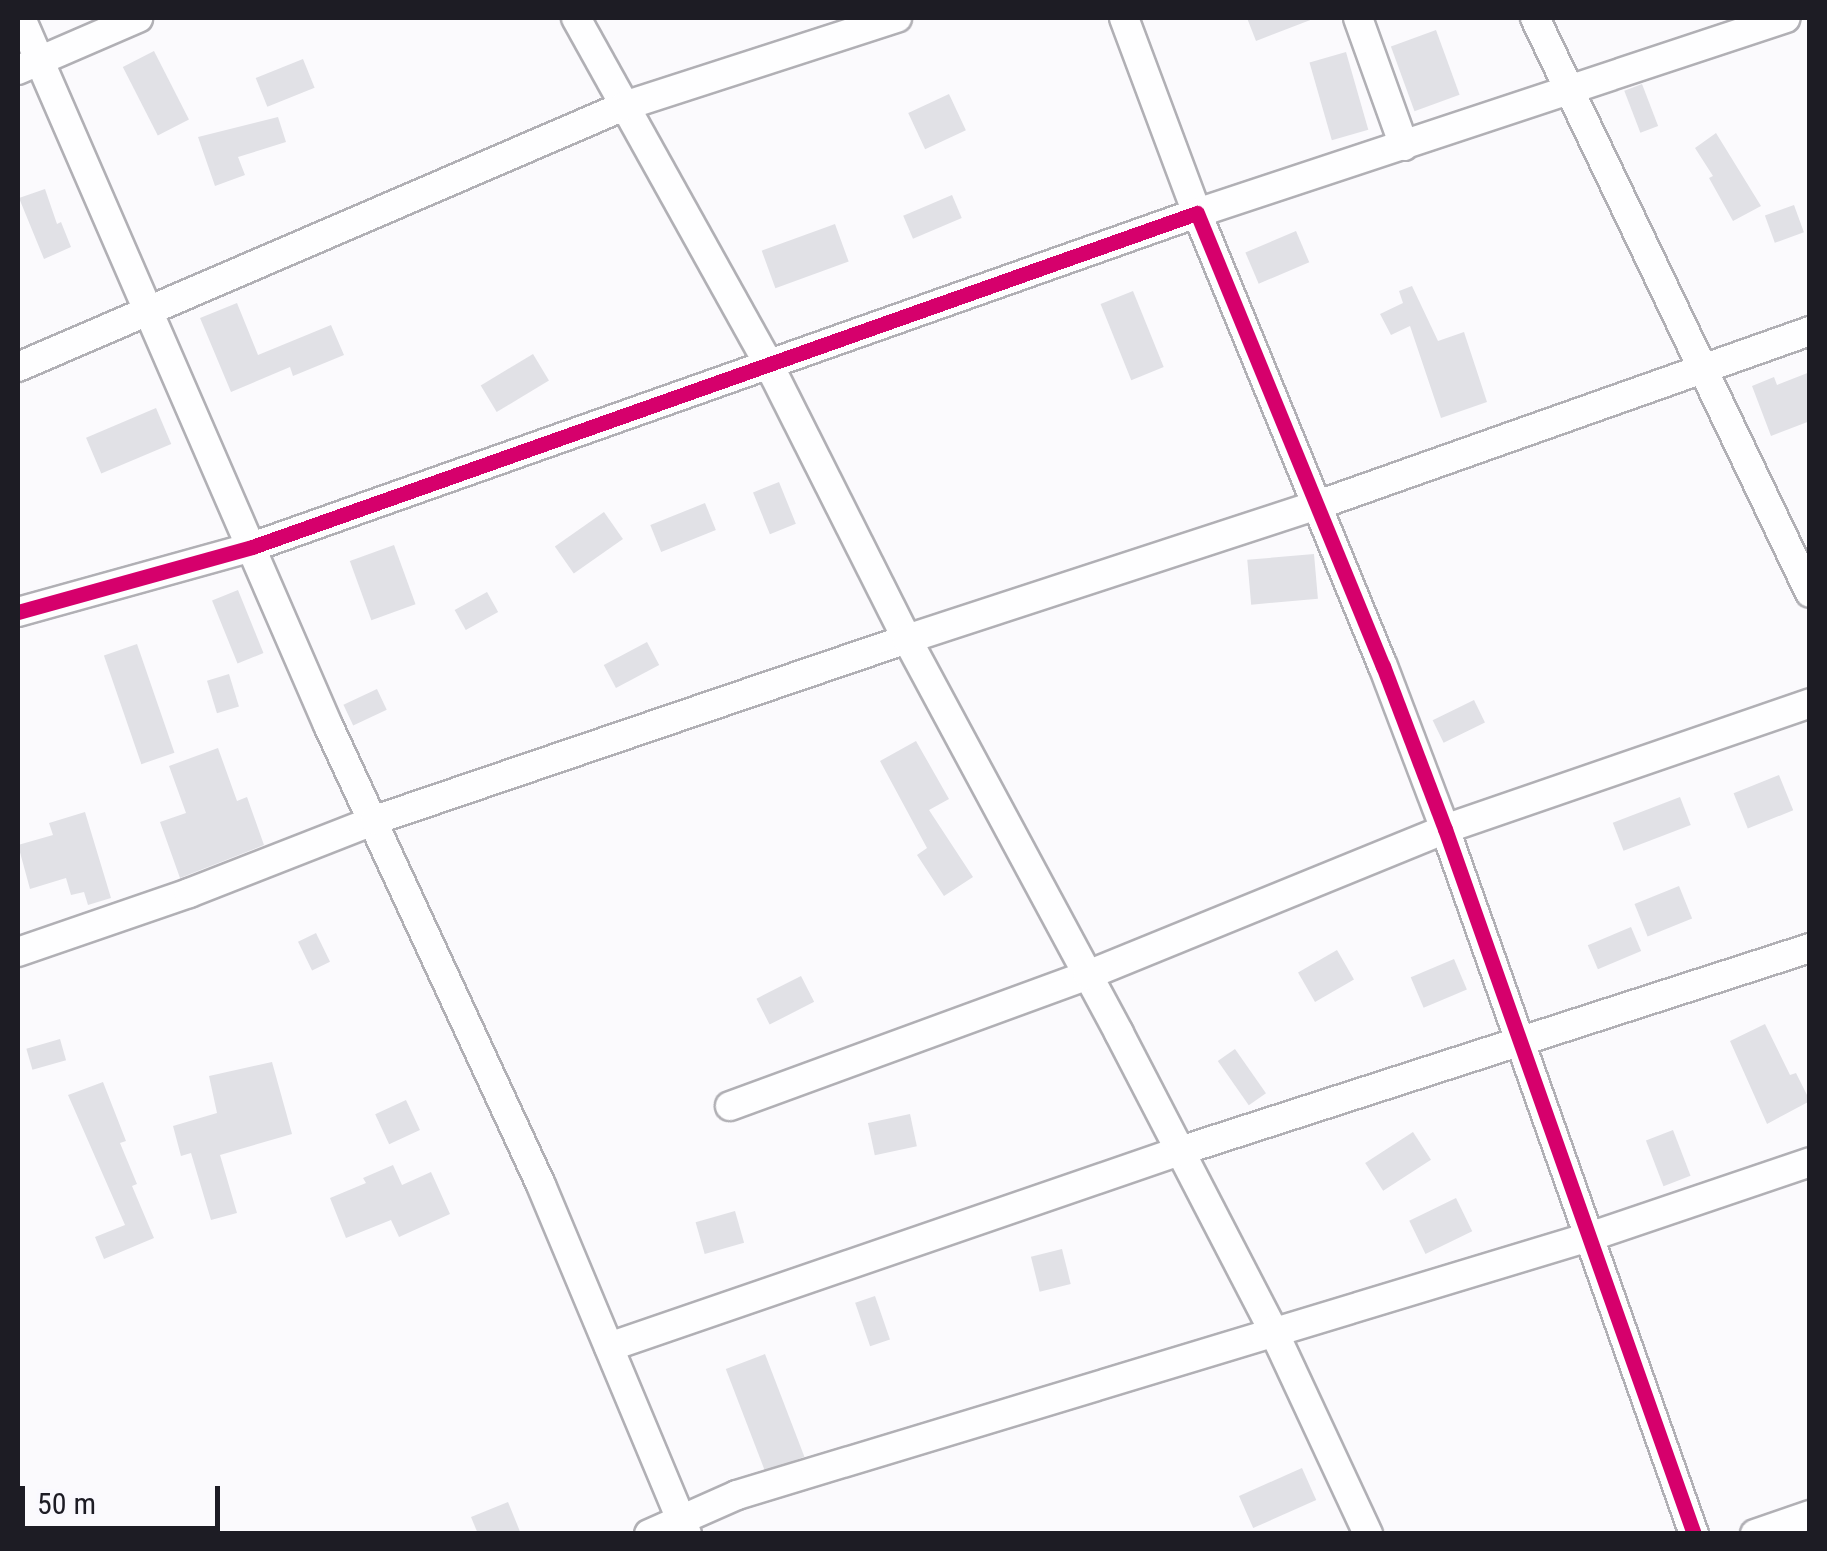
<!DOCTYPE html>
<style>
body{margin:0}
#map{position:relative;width:1827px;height:1551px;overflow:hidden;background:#fbfafd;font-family:"Roboto Condensed",sans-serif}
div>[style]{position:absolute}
.building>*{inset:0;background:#e1e1e6;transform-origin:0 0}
.roads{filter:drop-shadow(2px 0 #b1b0b5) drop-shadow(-2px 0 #b1b0b5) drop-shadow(0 2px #b1b0b5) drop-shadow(0 -2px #b1b0b5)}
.minor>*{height:28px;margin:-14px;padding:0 14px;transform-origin:14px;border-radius:14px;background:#fefeff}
.cycleway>*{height:15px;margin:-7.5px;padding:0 7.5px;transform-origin:7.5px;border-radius:7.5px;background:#d6006c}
span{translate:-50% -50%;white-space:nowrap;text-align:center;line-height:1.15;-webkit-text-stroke:10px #faf9fe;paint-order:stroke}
.frame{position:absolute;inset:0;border:20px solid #1d1c24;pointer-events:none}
.scale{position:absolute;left:20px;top:1486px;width:200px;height:45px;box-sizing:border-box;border:5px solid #1d1c24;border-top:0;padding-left:12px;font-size:30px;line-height:35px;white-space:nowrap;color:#1d1c24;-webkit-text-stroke:8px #faf9fe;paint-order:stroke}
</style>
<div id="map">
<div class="building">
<div style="clip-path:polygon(1247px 18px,1313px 18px,1313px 19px,1256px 41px)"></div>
<div style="left:1436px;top:30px;width:69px;height:48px;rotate:70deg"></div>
<div style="left:154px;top:51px;width:77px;height:35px;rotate:63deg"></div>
<div style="left:1346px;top:52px;width:81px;height:38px;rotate:74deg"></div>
<div style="left:303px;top:59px;width:31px;height:51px;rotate:68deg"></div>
<div style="left:1642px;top:84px;width:45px;height:19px;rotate:69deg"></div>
<div style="left:949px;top:94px;width:40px;height:45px;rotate:65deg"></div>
<div style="clip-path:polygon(278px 117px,286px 142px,238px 157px,245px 175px,215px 186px,198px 137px)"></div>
<div style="clip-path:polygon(1716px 133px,1761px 206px,1733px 221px,1709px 178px,1713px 176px,1695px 148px)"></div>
<div style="clip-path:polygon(45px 189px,57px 224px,61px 222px,71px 247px,44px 259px,19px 198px)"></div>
<div style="left:952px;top:195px;width:25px;height:53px;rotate:67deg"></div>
<div style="left:1794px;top:205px;width:29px;height:31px;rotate:70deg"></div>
<div style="left:835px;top:224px;width:40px;height:78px;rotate:70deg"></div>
<div style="left:1296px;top:231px;width:34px;height:55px;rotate:67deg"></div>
<div style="clip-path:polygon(1412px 286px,1438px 341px,1464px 332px,1487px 402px,1441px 418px,1410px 326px,1391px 335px,1380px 314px,1403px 303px,1399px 291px)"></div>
<div style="left:1133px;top:291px;width:82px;height:35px;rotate:68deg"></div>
<div style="clip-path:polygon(237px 303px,258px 355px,331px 325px,344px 355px,293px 376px,290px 367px,231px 392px,200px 318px)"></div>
<div style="left:533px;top:354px;width:31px;height:61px;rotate:59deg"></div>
<div style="clip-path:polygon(1810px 372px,1810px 421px,1771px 436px,1752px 386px,1774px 377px,1777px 385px)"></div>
<div style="left:156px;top:408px;width:39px;height:76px;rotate:67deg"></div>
<div style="left:779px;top:482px;width:45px;height:28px;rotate:68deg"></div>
<div style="left:705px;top:503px;width:29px;height:59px;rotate:68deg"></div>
<div style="left:604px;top:512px;width:33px;height:60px;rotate:55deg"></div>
<div style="left:394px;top:545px;width:63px;height:47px;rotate:70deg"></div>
<div style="left:1314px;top:554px;width:45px;height:67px;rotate:85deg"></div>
<div style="left:238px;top:590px;width:68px;height:28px;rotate:68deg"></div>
<div style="left:487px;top:592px;width:23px;height:37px;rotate:61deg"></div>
<div style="left:647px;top:642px;width:26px;height:49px;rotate:62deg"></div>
<div style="left:137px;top:644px;width:115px;height:35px;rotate:71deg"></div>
<div style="left:229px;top:674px;width:34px;height:23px;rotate:73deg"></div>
<div style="left:377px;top:689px;width:23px;height:37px;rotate:65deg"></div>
<div style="left:1474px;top:700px;width:25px;height:46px;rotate:64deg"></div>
<div style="clip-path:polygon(916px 741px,949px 799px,929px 810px,973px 877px,944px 896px,917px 855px,927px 848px,880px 761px)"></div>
<div style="clip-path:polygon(218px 748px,237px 801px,247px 797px,264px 845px,180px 878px,160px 822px,186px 813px,169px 766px)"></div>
<div style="left:1779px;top:775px;width:38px;height:49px;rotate:68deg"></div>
<div style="left:1680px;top:797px;width:30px;height:72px;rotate:69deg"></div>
<div style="clip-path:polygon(85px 812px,111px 898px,88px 905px,84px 892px,71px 895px,66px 878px,30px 889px,18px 845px,53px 835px,49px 823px)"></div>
<div style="left:1679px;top:886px;width:35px;height:48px;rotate:68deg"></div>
<div style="left:1631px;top:927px;width:26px;height:47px;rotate:67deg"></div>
<div style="left:316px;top:933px;width:32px;height:20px;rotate:64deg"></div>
<div style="left:1337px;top:950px;width:34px;height:45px;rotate:60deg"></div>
<div style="left:1454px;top:959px;width:33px;height:47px;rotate:67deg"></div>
<div style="left:801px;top:976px;width:29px;height:50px;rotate:63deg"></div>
<div style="clip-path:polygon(1765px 1024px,1790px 1075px,1796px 1073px,1810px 1101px,1767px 1124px,1730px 1041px)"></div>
<div style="left:60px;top:1039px;width:22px;height:35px;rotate:74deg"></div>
<div style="left:1235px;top:1049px;width:54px;height:21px;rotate:55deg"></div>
<div style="clip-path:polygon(272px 1062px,292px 1134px,220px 1155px,237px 1213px,211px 1220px,191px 1153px,181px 1156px,173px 1126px,217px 1113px,209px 1076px)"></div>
<div style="clip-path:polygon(103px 1082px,126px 1141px,120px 1143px,137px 1184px,132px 1186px,154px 1238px,104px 1259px,95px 1237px,125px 1225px,68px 1095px)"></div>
<div style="left:406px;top:1100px;width:33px;height:34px;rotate:65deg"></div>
<div style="left:910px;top:1114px;width:33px;height:43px;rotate:78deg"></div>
<div style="left:1673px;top:1130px;width:49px;height:29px;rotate:69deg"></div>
<div style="left:1413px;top:1132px;width:33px;height:57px;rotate:57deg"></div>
<div style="clip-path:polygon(393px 1165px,402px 1185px,431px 1172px,450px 1214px,399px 1237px,391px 1220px,346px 1238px,330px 1198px,366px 1183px,363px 1178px)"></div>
<div style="left:1456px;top:1198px;width:37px;height:52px;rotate:64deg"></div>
<div style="left:735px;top:1211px;width:33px;height:41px;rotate:74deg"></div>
<div style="left:1062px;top:1249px;width:36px;height:32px;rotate:76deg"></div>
<div style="left:875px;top:1296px;width:46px;height:21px;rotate:71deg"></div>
<div style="left:765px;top:1354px;width:110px;height:42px;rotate:69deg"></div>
<div style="left:1302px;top:1468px;width:35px;height:69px;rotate:66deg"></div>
<div style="clip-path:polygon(508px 1502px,521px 1534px,478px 1534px,471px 1517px)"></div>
</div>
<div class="roads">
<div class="minor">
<div style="left:21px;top:18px;width:771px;rotate:66.53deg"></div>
<div style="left:328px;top:725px;width:507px;rotate:65.15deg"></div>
<div style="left:541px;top:1185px;width:378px;rotate:67.3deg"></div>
<div style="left:576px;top:18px;width:397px;rotate:60.9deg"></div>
<div style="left:769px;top:365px;width:307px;rotate:63.3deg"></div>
<div style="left:907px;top:639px;width:447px;rotate:61.7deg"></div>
<div style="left:1119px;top:1033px;width:335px;rotate:62.6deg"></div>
<div style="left:1273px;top:1330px;width:225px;rotate:65deg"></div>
<div style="left:1124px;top:18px;width:208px;rotate:69.5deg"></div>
<div style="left:1197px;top:213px;width:620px;rotate:-18.32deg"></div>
<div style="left:1358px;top:18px;width:136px;rotate:70.2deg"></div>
<div style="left:1535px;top:18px;width:637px;rotate:64.44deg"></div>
<div style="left:18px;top:70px;width:131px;rotate:-23.4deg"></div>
<div style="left:18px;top:367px;width:660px;rotate:-23.3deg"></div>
<div style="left:624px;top:106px;width:287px;rotate:-17.9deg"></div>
<div style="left:18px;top:612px;width:243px;rotate:-15.5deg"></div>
<div style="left:252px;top:547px;width:1002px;rotate:-19.47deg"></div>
<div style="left:1197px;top:213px;width:490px;rotate:67.7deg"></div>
<div style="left:1383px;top:666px;width:174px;rotate:69.2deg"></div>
<div style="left:1445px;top:829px;width:748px;rotate:70.55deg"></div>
<div style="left:18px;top:952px;width:181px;rotate:-19deg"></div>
<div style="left:189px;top:893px;width:200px;rotate:-21.4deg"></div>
<div style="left:375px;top:820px;width:562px;rotate:-18.79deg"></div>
<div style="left:907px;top:639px;width:429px;rotate:-18.1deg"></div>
<div style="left:1315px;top:506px;width:525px;rotate:-19.47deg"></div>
<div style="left:730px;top:1106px;width:381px;rotate:-20.1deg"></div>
<div style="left:1088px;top:975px;width:386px;rotate:-22.2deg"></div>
<div style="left:1445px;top:829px;width:386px;rotate:-19deg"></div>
<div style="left:609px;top:1347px;width:604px;rotate:-18.95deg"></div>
<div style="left:1180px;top:1151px;width:662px;rotate:-17.86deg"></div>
<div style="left:649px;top:1534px;width:96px;rotate:-23.9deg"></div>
<div style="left:737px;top:1495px;width:893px;rotate:-16.85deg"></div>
<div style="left:1592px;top:1236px;width:230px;rotate:-18.7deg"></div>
<div style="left:1755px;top:1534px;width:58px;rotate:-19.1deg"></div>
</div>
</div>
<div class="cycleway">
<div style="left:18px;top:612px;width:243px;rotate:-15.5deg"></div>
<div style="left:252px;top:547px;width:1002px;rotate:-19.47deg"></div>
<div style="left:1197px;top:213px;width:490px;rotate:67.7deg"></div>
<div style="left:1383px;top:666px;width:174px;rotate:69.2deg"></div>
<div style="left:1445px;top:829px;width:748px;rotate:70.55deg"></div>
</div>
<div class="frame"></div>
<div class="scale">50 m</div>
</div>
